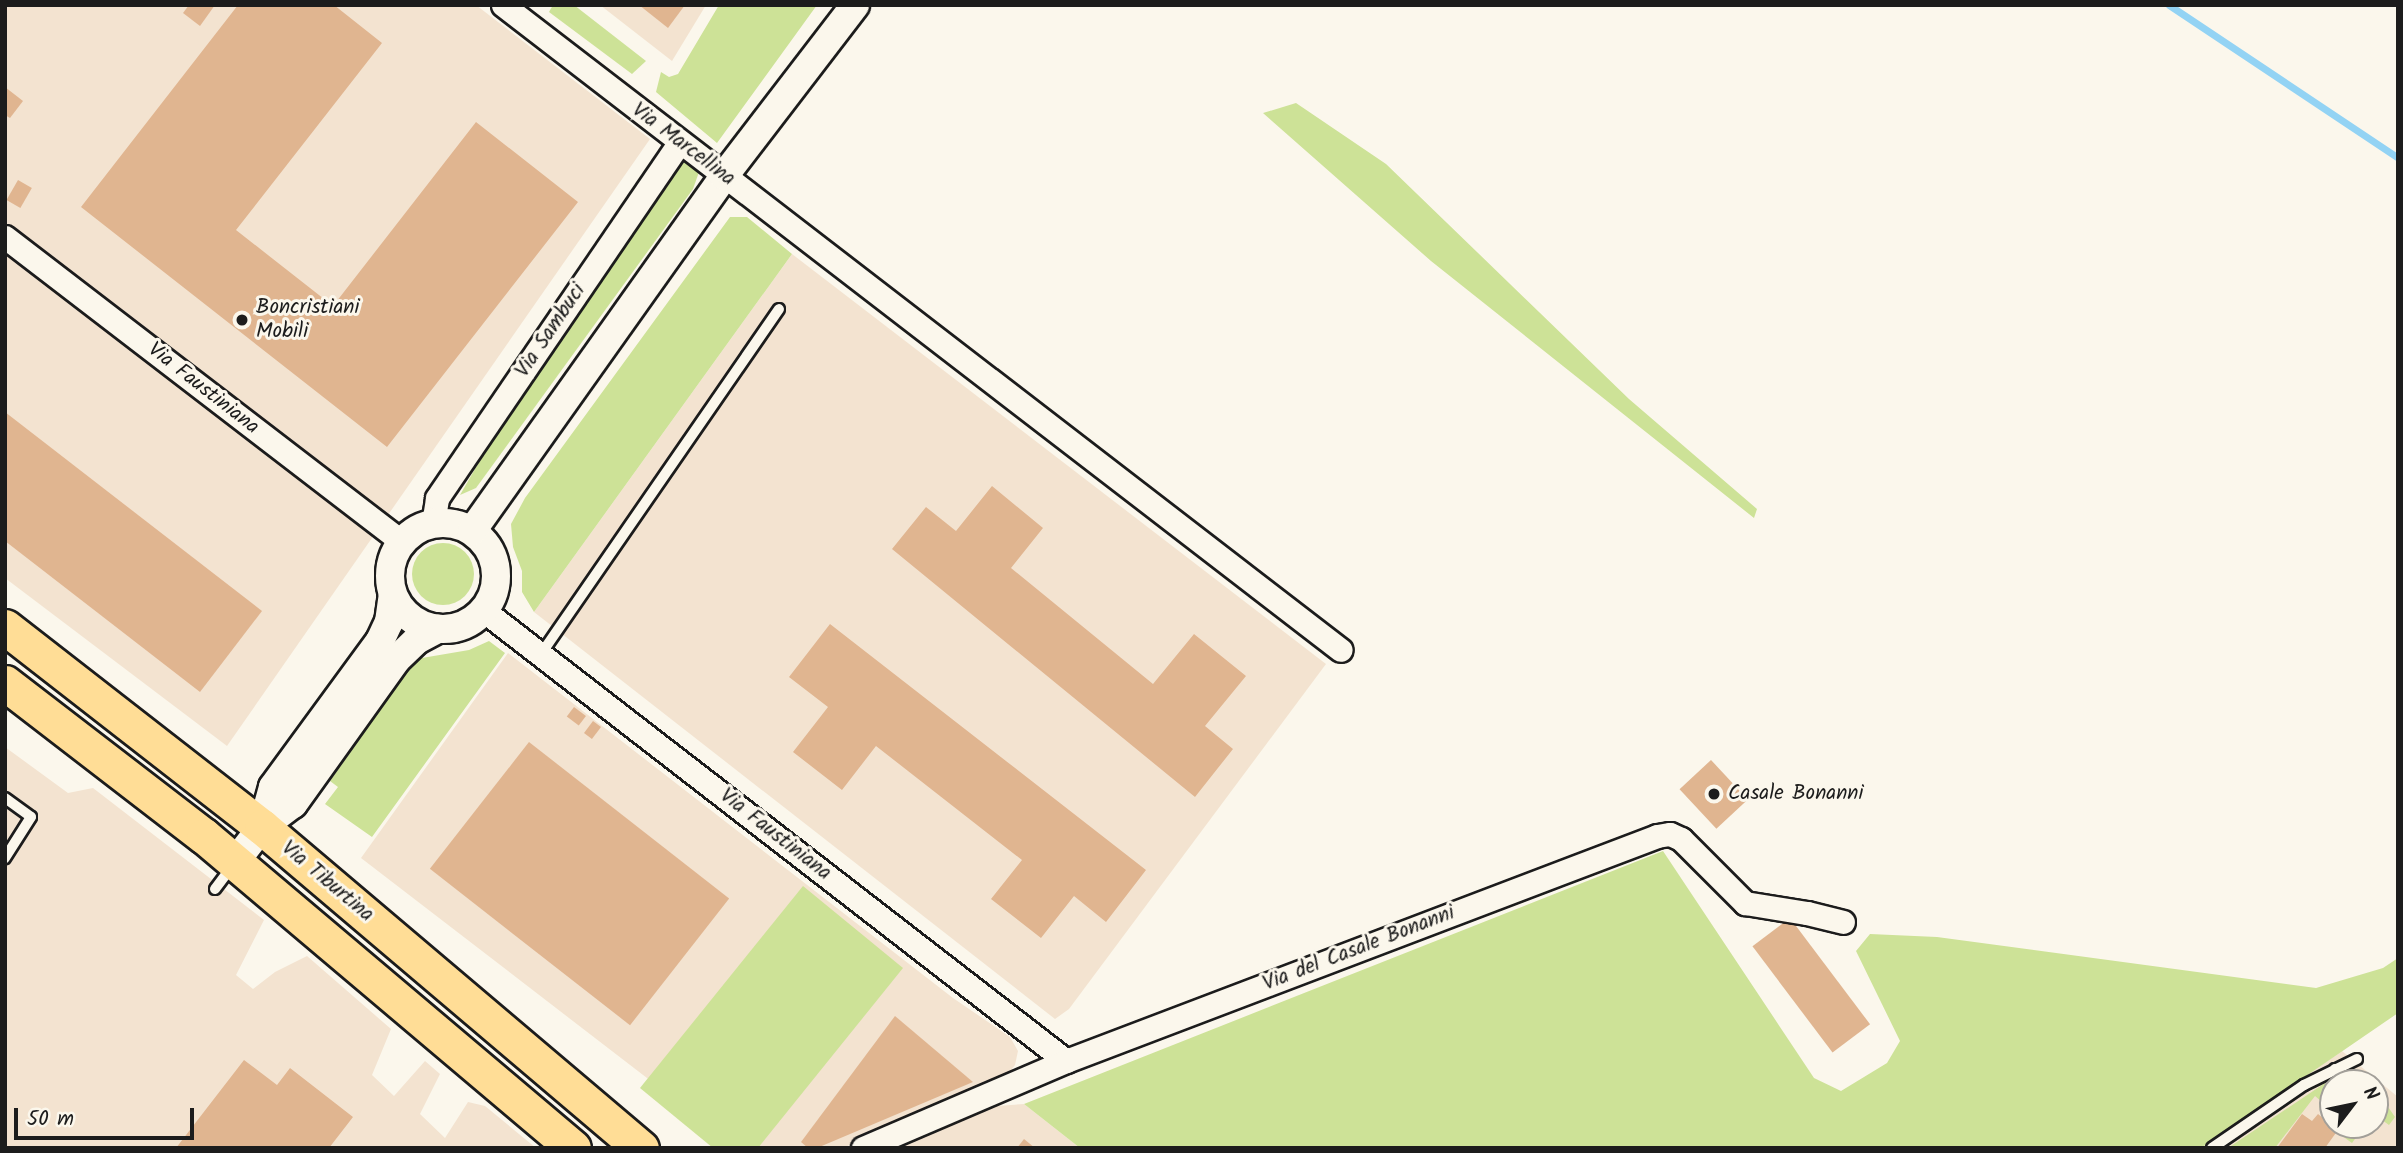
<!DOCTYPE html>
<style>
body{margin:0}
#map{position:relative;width:2403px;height:1153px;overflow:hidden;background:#fbf7ec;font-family:Kalam,sans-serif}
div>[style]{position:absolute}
.built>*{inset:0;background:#f3e3d0}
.green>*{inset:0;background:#cde297}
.round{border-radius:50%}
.stream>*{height:7px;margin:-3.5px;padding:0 3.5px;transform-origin:3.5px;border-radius:3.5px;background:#93d3f4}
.building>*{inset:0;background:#e0b590;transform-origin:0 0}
.roads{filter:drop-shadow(2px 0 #1c1c1c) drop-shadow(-2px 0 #1c1c1c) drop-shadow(0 2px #1c1c1c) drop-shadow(0 -2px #1c1c1c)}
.service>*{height:10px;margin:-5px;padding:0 5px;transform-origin:5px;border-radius:5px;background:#fbf7ec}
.minor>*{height:23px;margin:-11.5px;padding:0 11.5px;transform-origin:11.5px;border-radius:11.5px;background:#fbf7ec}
.tertiary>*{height:28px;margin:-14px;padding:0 14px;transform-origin:14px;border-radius:14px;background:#fbf7ec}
.tertiary>.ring{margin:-14px;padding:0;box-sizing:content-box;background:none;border:28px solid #fbf7ec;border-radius:50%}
.primary>*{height:35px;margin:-17.5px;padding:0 17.5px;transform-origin:17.5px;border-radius:17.5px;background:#ffdd96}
.dots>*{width:19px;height:19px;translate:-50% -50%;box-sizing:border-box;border:4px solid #fbf7ec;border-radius:50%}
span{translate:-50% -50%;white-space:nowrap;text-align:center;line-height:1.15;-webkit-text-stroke:6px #fbf7ec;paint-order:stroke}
.street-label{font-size:21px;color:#1c1c1c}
.poi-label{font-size:21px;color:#1c1c1c}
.left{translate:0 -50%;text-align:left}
.frame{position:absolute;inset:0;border:7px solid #1c1c1c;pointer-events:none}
.north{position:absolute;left:2319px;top:1069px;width:70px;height:70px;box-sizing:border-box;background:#fbf7ec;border:2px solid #a29f99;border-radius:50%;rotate:58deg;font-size:19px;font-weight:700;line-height:28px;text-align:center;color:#1c1c1c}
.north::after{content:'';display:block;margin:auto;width:24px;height:32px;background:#1c1c1c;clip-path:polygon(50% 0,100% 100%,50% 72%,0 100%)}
.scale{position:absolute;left:14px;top:1108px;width:180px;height:32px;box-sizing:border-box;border:4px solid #1c1c1c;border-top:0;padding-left:9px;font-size:21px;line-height:24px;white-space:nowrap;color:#1c1c1c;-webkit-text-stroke:5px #fbf7ec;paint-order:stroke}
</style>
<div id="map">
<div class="built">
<div style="clip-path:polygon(5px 5px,476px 5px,650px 139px,227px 746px,5px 578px)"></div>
<div style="clip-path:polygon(600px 5px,706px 5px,672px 61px)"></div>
<div style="clip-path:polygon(792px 254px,1326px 664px,1069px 1009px,1055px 1019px,534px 612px)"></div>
<div style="clip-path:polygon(508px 653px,953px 998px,1010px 1037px,1018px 1051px,1015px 1065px,1008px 1074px,843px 1148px,738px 1148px,361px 858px)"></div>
<div style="clip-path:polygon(5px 747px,68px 793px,93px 788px,264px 920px,236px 975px,253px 989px,275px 972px,307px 956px,391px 1029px,372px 1075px,394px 1096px,425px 1061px,440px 1074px,420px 1114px,445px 1138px,468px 1102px,485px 1106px,536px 1148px,5px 1148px)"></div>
<div style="clip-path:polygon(evenodd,2342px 1051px,2398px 1097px,2398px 1148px,2201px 1148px,2342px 1051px,2333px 1083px,2375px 1083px,2375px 1125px,2333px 1125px,2333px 1083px)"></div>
<div style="clip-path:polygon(1024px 1104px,1080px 1148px,898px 1148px,997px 1106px)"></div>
</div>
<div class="green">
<div style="clip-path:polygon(553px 5px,574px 5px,646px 61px,632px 74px,549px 12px)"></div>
<div style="clip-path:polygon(719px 5px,817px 5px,717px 143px,656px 92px,661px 72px,669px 77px,678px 74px)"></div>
<div style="clip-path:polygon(1296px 103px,1386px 164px,1629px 399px,1757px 509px,1754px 518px,1431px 261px,1263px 113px)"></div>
<div style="clip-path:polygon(685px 159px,699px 172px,693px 189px,476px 488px,460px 495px,510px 408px)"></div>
<div style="clip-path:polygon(730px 217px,747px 217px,792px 254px,534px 612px,522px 592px,522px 571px,513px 547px,511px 524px,525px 498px)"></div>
<div class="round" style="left:412px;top:543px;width:62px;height:62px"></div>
<div style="clip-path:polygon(489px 641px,505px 653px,372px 837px,325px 804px,338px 787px,330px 781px,416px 659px,469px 650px)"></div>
<div style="clip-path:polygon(1663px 851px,1814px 1078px,1841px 1091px,1887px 1063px,1900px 1041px,1856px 951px,1870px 934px,1937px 937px,2316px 988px,2383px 968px,2398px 958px,2398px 1013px,2201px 1148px,1080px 1148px,1024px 1104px)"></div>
<div style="clip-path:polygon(803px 886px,903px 968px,758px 1148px,713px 1148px,640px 1088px)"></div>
<div style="clip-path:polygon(2325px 1083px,2333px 1091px,2333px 1118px,2319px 1107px,2322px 1102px,2315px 1096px,2275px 1148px,2228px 1148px)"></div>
<div style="clip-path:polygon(2386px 1104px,2395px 1117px,2389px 1125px,2375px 1115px,2375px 1107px,2377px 1109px)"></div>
<div style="clip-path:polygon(2344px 1125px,2365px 1125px,2352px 1143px,2338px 1133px)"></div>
</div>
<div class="stream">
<div style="left:2169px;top:5px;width:275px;rotate:33.7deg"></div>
</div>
<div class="building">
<div style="clip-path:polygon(189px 5px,215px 5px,200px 26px,183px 13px)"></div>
<div style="clip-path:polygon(238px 5px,334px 5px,382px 43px,236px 230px,333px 306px,476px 122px,578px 202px,387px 447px,81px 207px)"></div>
<div style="clip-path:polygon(639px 5px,685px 5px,668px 28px)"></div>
<div style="clip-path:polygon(5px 87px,23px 101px,10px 118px,5px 115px)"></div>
<div style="left:18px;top:180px;width:16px;height:23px;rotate:30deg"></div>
<div style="clip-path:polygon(5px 412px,262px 611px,200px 692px,5px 541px)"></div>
<div style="clip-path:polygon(992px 486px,1043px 528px,1011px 568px,1153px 684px,1194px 634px,1246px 676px,1205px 726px,1233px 749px,1195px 797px,892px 549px,926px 507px,956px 531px)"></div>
<div style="clip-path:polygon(830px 624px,1146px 870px,1106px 922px,1074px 896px,1041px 938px,991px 899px,1022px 860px,876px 746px,842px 790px,793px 752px,828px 707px,789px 677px)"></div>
<div style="left:574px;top:707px;width:15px;height:12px;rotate:37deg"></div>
<div style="left:593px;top:721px;width:10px;height:15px;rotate:37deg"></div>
<div style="left:529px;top:742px;width:254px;height:161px;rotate:38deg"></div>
<div style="left:1711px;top:760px;width:54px;height:43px;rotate:47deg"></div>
<div style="left:1790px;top:918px;width:133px;height:47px;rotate:53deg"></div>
<div style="clip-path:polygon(895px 1016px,973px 1082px,817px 1148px,808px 1148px,801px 1142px)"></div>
<div style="clip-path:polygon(244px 1060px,277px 1085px,290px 1068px,353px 1117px,329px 1148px,176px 1148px)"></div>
<div style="clip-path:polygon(2302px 1114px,2312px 1121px,2318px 1114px,2338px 1130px,2325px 1148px,2277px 1148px)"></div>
<div style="clip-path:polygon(1024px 1139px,1035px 1148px,1017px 1148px)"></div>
</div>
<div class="roads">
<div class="service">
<div style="left:541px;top:654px;width:419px;rotate:-55.4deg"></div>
<div style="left:5px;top:798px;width:32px;rotate:36deg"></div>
<div style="left:31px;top:817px;width:49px;rotate:122.4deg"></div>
<div style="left:215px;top:889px;width:30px;rotate:-53deg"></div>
<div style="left:2335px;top:1069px;width:20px;rotate:45deg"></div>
<div style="left:2212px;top:1148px;width:112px;rotate:-34.4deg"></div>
<div style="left:2304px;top:1085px;width:59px;rotate:-26.1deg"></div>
</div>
<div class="minor">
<div style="left:503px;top:5px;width:1057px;rotate:37.59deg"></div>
<div style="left:5px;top:237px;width:501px;rotate:37.53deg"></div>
<div style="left:433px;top:524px;width:26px;rotate:-81deg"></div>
<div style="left:437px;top:498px;width:430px;rotate:-55.7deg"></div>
<div style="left:483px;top:610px;width:737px;rotate:37.72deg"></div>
<div style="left:863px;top:1148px;width:221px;rotate:-23.2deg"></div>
<div style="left:1066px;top:1061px;width:632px;rotate:-20.84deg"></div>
<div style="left:1657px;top:836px;width:13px;rotate:-9deg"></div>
<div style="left:1670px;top:834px;width:12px;rotate:24deg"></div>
<div style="left:1681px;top:839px;width:91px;rotate:45deg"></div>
<div style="left:1745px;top:903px;width:63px;rotate:9.2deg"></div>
<div style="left:1807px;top:913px;width:37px;rotate:14deg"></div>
</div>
<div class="tertiary">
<div class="ring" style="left:390px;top:523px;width:78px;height:78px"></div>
<div style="left:472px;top:531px;width:435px;rotate:-54.6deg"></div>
<div style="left:724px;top:176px;width:215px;rotate:-52.5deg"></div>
<div style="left:262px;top:827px;width:41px;rotate:-74.6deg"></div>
<div style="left:273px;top:787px;width:181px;rotate:-53.8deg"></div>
<div style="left:380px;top:641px;width:21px;rotate:-65deg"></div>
<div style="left:389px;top:622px;width:27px;rotate:-82deg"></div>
<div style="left:235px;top:862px;width:44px;rotate:-52.4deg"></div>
<div style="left:262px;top:827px;width:39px;rotate:-37deg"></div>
<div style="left:293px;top:804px;width:177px;rotate:-54.4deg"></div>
<div style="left:396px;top:660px;width:29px;rotate:-44deg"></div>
<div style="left:417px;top:640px;width:24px;rotate:-28deg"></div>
</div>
<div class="primary">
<div style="left:5px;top:627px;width:326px;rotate:37.9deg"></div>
<div style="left:262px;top:827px;width:497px;rotate:40.3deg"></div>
<div style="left:5px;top:683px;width:251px;rotate:37.6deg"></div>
<div style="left:204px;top:836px;width:483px;rotate:40.2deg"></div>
</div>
</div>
<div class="dots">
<div style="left:242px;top:320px;background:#1c1c1c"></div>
<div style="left:1714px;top:794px;background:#1c1c1c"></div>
</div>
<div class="street-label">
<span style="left:683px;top:145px;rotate:37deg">Via Marcellina</span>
<span style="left:551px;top:331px;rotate:-56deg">Via Sambuci</span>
<span style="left:203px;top:389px;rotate:38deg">Via Faustiniana</span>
<span style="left:775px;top:835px;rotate:38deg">Via Faustiniana</span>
<span style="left:327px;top:882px;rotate:40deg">Via Tiburtina</span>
<span style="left:1359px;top:949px;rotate:-21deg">Via del Casale Bonanni</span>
</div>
<div class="poi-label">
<span class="left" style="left:256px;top:320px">Boncristiani<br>Mobili</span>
<span class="left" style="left:1728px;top:794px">Casale Bonanni</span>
</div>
<div class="frame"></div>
<div class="north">N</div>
<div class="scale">50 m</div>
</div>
